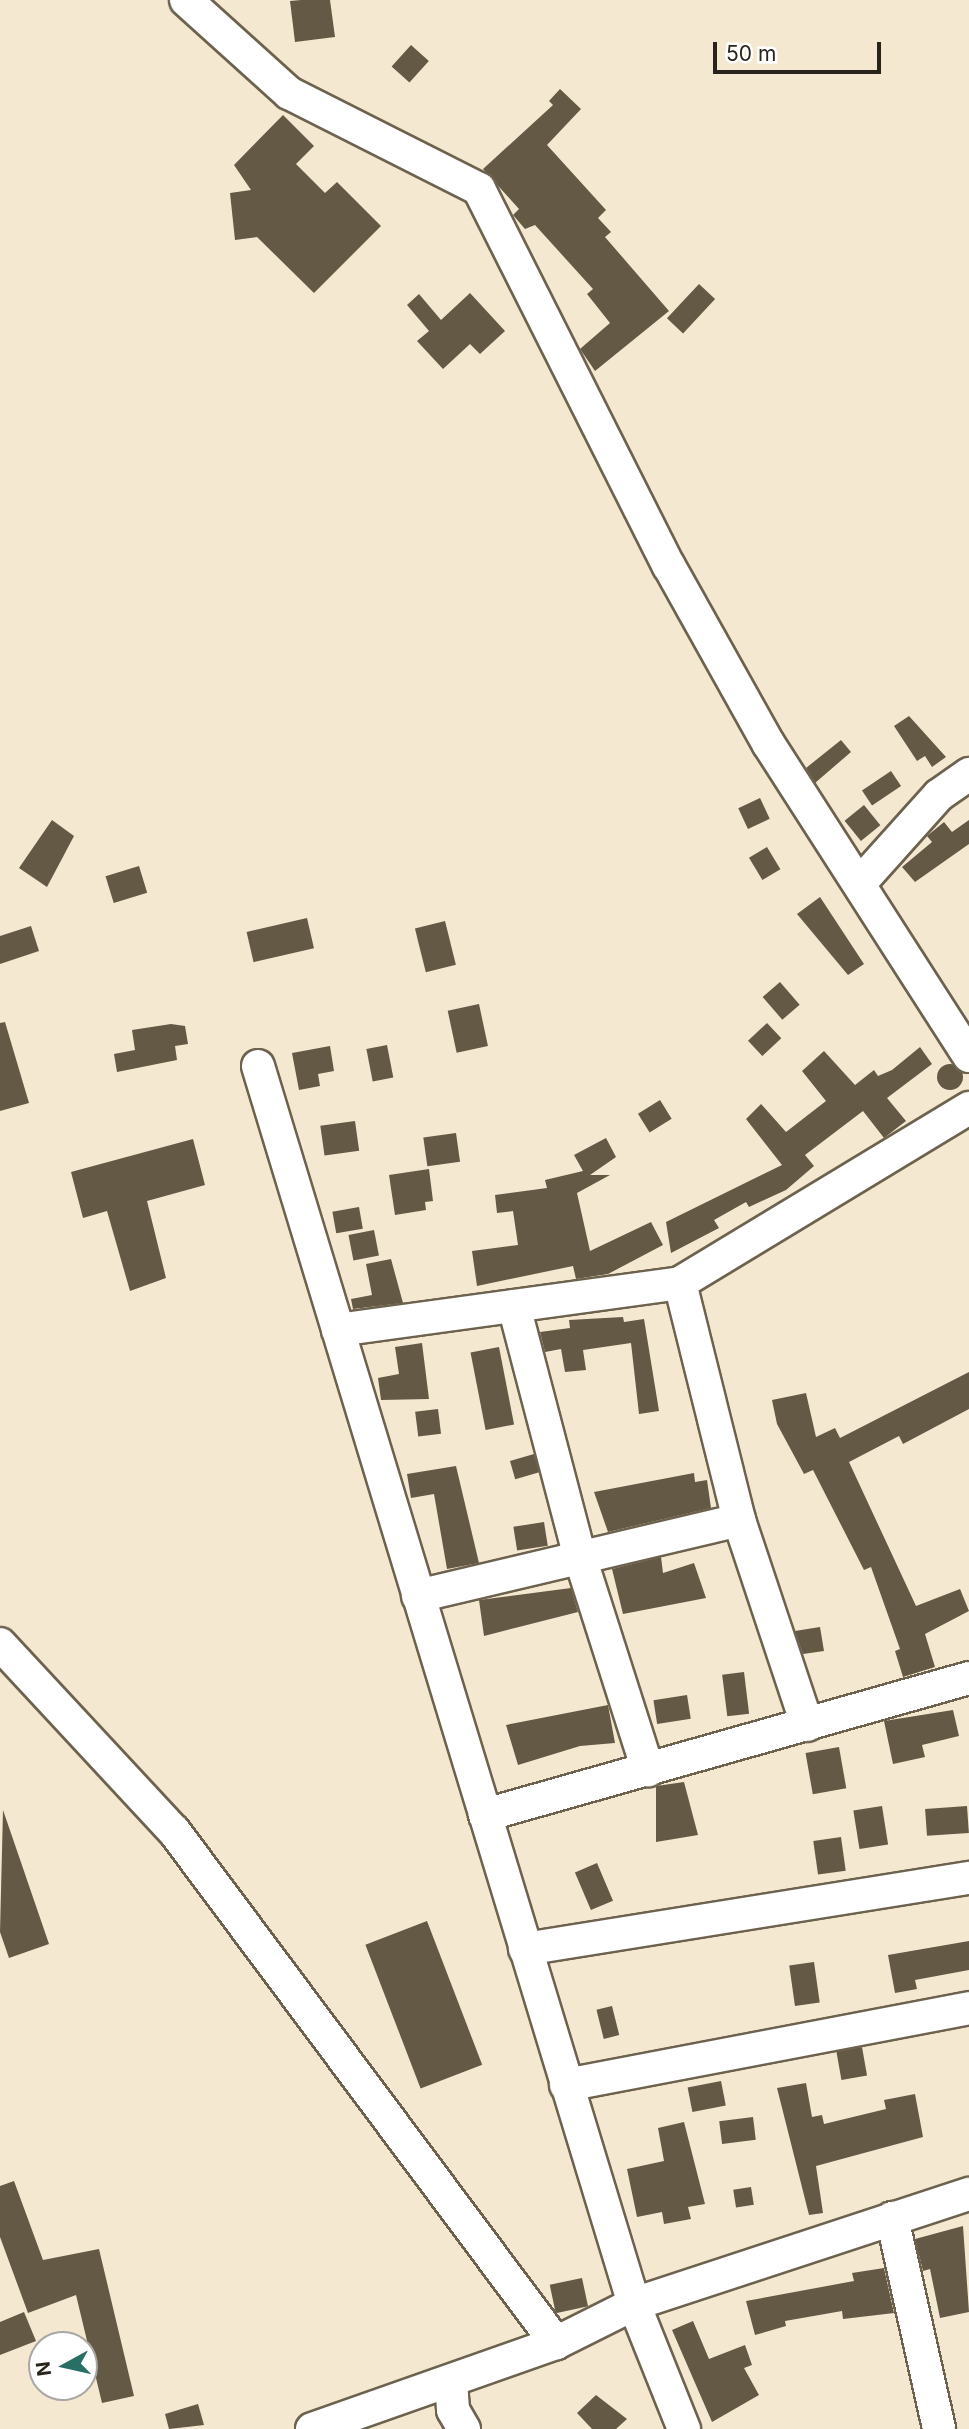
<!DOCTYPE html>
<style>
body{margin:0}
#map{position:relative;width:969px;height:2429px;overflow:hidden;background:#f4e8d1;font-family:Inter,sans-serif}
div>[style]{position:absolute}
.building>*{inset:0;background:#635945;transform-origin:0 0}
.round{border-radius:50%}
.roads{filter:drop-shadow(2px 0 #6c624e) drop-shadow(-2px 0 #6c624e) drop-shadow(0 2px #6c624e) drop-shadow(0 -2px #6c624e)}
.minor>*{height:32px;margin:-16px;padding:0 16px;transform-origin:16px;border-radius:16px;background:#fff}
span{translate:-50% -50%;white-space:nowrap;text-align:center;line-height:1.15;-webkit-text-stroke:7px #fff;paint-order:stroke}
.north{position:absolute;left:28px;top:2331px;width:70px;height:70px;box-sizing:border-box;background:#fff;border:2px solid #a9a7a4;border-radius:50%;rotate:262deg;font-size:19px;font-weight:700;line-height:28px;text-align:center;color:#28241b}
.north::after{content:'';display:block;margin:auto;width:24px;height:32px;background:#286f65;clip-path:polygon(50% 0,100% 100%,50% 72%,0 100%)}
.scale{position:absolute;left:713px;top:42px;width:168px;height:32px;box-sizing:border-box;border:4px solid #28241b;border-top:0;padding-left:9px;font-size:21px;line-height:24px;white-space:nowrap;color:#28241b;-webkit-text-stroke:5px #fff;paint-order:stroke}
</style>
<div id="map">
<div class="building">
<div style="clip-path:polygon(301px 0,330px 0,335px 37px,295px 42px,290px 1px)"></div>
<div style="left:411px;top:45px;width:24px;height:29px;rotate:42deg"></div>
<div style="clip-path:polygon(560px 89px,581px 109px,547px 145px,606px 210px,598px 218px,611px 232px,605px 237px,669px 311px,595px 371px,580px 349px,610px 323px,587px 294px,593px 289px,535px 225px,525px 229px,513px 215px,519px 209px,483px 169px,553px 105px,549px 101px)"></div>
<div style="clip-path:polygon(283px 115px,314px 146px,296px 164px,325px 193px,337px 182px,381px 226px,314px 293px,257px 237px,235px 240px,230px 193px,251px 190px,234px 165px)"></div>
<div style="left:699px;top:284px;width:22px;height:47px;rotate:43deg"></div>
<div style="clip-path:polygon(470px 293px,505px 331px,480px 354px,470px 344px,443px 369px,417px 341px,429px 331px,407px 305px,419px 294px,441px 320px)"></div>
<div style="clip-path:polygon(909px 716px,946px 757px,932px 767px,925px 756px,917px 761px,894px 726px)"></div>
<div style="clip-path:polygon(841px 740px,851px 752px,815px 783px,806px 768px)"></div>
<div style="left:891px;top:771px;width:18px;height:35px;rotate:56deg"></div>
<div style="left:760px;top:798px;width:23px;height:24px;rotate:65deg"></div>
<div style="left:864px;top:805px;width:26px;height:25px;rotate:51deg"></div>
<div style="clip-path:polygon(52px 820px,74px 836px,47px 887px,19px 868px)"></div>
<div style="clip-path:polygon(969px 820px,969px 844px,915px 882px,902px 867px,932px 842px,927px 836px,944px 822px,952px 832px)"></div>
<div style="left:767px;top:847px;width:26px;height:21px;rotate:59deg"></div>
<div style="left:139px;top:866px;width:28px;height:35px;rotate:73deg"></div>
<div style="clip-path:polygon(820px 897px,864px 964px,848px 975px,797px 914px)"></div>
<div style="left:307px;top:918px;width:31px;height:62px;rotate:77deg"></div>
<div style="left:445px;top:921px;width:45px;height:31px;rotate:76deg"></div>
<div style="clip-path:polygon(31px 926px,39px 951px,0 964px,0 936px)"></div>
<div style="left:780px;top:982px;width:30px;height:23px;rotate:49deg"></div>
<div style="left:479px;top:1004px;width:43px;height:32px;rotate:78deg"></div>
<div style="clip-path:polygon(5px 1022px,29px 1103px,0 1111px,0 1023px)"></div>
<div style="left:767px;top:1023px;width:21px;height:26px;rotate:47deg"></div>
<div style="clip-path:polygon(171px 1024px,185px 1026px,188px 1044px,175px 1046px,177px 1060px,117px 1072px,114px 1054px,135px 1050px,132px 1030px)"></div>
<div style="left:387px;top:1045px;width:33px;height:21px;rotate:79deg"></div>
<div style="clip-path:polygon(330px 1046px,334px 1071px,318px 1074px,320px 1086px,299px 1090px,292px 1053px)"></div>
<div style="clip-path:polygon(920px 1047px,932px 1064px,887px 1098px,906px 1121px,884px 1138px,863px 1111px,805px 1155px,814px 1166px,786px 1190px,749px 1207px,746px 1202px,714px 1220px,719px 1228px,671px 1253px,666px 1222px,782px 1165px,746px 1119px,761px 1104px,786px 1132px,826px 1101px,802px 1071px,824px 1051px,855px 1085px,874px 1070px,878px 1076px,892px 1070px)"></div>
<div class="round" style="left:937px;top:1064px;width:26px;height:26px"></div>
<div style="left:660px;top:1100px;width:22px;height:26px;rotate:58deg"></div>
<div style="left:355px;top:1121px;width:30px;height:35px;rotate:82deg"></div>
<div style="left:456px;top:1133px;width:29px;height:33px;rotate:82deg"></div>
<div style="clip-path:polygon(606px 1138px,616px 1157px,590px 1175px,610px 1175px,577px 1193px,590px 1251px,651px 1222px,663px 1245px,608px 1274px,576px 1279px,573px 1266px,477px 1286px,472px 1251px,518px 1245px,513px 1211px,497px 1213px,495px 1195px,547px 1188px,545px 1180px,583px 1171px,574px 1155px)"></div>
<div style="clip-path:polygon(193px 1139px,205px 1185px,147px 1201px,166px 1278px,130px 1291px,107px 1211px,83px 1218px,71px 1172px)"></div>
<div style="clip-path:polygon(429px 1169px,433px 1201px,425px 1202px,426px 1210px,395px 1215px,389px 1175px)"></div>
<div style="left:359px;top:1207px;width:22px;height:27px;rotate:80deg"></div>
<div style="left:374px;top:1230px;width:26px;height:26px;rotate:79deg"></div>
<div style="clip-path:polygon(391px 1259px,403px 1303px,353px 1309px,351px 1299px,372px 1295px,366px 1264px)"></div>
<div style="clip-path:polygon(623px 1317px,624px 1322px,644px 1319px,659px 1411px,639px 1414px,631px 1343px,583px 1350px,586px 1370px,565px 1372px,561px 1349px,545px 1352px,540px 1332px,570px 1328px,569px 1320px)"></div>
<div style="clip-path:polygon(422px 1343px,429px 1399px,381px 1400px,378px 1378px,399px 1374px,395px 1347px)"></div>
<div style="left:499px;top:1347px;width:79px;height:29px;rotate:79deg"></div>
<div style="clip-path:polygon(969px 1372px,969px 1409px,903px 1444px,899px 1436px,849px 1462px,916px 1606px,960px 1589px,969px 1611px,925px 1634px,935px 1667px,903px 1677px,895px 1651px,900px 1649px,871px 1567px,864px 1570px,813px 1470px,804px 1474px,777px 1424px,772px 1400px,806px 1393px,816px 1437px,835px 1428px,840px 1438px)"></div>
<div style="left:438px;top:1409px;width:25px;height:23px;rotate:83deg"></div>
<div style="left:534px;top:1454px;width:19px;height:25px;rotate:74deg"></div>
<div style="clip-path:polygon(456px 1466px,479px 1563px,447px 1569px,434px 1494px,411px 1498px,407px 1474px)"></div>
<div style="clip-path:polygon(694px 1473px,695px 1482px,707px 1480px,711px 1508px,608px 1532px,594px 1492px)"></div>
<div style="left:544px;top:1522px;width:24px;height:31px;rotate:81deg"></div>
<div style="clip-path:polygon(661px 1557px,663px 1573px,694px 1563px,706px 1598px,623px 1614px,612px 1569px)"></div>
<div style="clip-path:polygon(571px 1588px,578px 1612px,484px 1636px,479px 1600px)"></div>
<div style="clip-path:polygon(820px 1627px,824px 1651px,803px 1654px,795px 1631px)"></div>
<div style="left:744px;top:1672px;width:42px;height:22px;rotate:83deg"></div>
<div style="left:687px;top:1695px;width:24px;height:34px;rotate:81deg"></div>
<div style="clip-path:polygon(608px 1705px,615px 1743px,580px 1746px,518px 1765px,506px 1725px)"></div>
<div style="clip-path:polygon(953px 1710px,959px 1736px,922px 1745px,925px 1757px,893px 1764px,884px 1721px)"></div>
<div style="left:839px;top:1747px;width:42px;height:34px;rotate:80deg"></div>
<div style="clip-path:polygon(684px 1782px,698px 1835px,656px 1842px,656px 1786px)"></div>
<div style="left:882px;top:1806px;width:39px;height:29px;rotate:81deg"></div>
<div style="left:967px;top:1806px;width:27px;height:42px;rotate:86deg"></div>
<div style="clip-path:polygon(3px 1810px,49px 1944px,9px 1958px,0 1932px)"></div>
<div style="left:841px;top:1837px;width:34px;height:28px;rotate:82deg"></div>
<div style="left:597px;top:1863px;width:41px;height:24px;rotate:67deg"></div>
<div style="left:427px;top:1921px;width:154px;height:66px;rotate:69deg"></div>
<div style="clip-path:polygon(969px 1941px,969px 1970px,915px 1980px,917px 1989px,895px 1993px,888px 1955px)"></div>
<div style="left:814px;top:1962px;width:41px;height:25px;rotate:82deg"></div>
<div style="left:612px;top:2006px;width:30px;height:16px;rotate:76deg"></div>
<div style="left:862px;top:2047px;width:29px;height:26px;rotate:80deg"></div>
<div style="left:721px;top:2081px;width:25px;height:34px;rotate:79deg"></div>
<div style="clip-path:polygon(806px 2083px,812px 2117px,822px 2115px,824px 2124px,886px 2109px,884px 2100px,915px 2094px,923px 2137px,816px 2166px,823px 2213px,809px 2215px,777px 2088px)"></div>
<div style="left:753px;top:2117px;width:23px;height:34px;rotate:83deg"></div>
<div style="clip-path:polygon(684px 2122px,705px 2204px,688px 2207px,691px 2219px,664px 2224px,662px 2212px,637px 2217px,627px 2169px,664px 2161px,658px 2128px)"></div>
<div style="clip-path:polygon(14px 2181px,43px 2260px,99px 2249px,134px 2396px,102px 2403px,76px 2295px,28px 2313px,0 2237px,0 2186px)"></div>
<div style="left:751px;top:2187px;width:18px;height:18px;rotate:81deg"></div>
<div style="clip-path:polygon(963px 2226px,969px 2312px,940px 2318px,930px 2269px,923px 2271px,915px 2239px)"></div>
<div style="clip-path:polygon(884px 2268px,894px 2313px,843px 2319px,842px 2311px,785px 2321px,786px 2326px,755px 2335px,746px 2301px,854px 2281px,852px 2273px)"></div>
<div style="left:582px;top:2278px;width:29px;height:33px;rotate:78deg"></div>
<div style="clip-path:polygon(24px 2312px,36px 2341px,0 2355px,0 2322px)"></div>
<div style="clip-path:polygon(693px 2321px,709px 2359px,745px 2345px,752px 2365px,744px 2368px,759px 2395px,712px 2422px,672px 2330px)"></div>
<div style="clip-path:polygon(596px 2395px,627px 2419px,616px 2429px,592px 2429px,577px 2413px)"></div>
<div style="clip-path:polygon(198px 2404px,204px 2425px,169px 2429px,165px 2414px)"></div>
</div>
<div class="roads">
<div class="minor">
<div style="left:186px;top:0;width:139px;rotate:42.1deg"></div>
<div style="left:289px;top:93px;width:213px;rotate:26.8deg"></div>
<div style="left:479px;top:189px;width:422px;rotate:63.3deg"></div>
<div style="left:669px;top:566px;width:203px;rotate:60.8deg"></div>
<div style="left:768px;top:743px;width:372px;rotate:57.3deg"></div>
<div style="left:860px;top:883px;width:118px;rotate:-48.1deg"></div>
<div style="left:939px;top:795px;width:37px;rotate:-35deg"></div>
<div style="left:258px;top:1066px;width:1294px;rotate:73.11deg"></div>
<div style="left:634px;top:2304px;width:135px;rotate:68.2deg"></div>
<div style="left:680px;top:1283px;width:244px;rotate:76deg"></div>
<div style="left:739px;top:1520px;width:216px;rotate:71.6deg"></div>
<div style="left:514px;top:1306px;width:260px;rotate:75.3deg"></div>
<div style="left:580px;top:1557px;width:224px;rotate:72.3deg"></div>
<div style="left:338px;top:1330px;width:345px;rotate:-7.8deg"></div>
<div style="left:680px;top:1283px;width:338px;rotate:-31.2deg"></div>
<div style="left:418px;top:1596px;width:330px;rotate:-13.3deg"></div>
<div style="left:0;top:1644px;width:255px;rotate:47.1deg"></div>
<div style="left:174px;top:1831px;width:639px;rotate:53.27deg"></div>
<div style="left:485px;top:1815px;width:503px;rotate:-15.8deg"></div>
<div style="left:525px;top:1949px;width:450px;rotate:-9.1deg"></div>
<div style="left:566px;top:2085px;width:410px;rotate:-10.8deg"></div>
<div style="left:892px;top:2218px;width:216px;rotate:77.4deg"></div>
<div style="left:451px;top:2381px;width:29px;rotate:86deg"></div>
<div style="left:453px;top:2410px;width:22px;rotate:60deg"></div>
<div style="left:312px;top:2429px;width:259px;rotate:-19.4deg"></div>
<div style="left:556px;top:2343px;width:87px;rotate:-26.6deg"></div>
<div style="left:634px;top:2304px;width:353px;rotate:-18.2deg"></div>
</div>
</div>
<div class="north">N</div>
<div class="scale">50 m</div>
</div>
